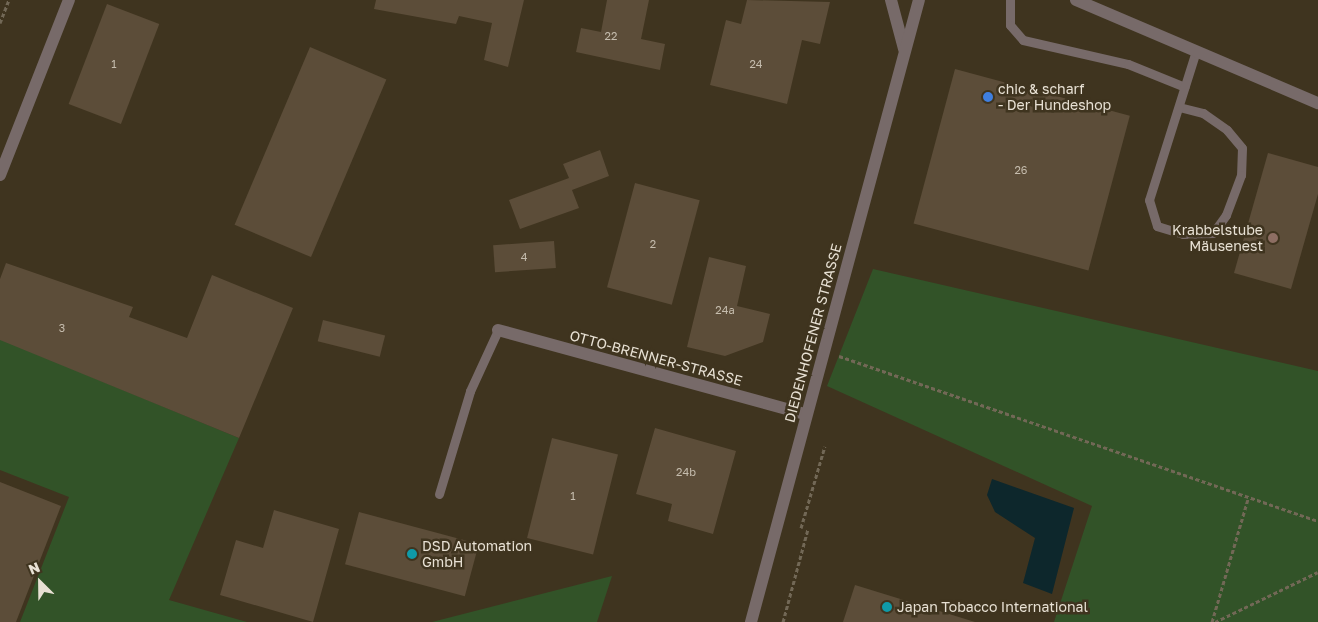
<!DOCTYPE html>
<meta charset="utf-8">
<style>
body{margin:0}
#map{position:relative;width:1318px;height:622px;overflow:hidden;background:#3f341f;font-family:"Golos Text",sans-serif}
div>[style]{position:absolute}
.green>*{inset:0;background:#325328}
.water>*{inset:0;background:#0d272c}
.building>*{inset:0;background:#5c4d39;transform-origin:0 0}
.path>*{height:3px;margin-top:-1.5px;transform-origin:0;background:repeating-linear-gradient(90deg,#726856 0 4px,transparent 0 6.5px)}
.lane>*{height:9px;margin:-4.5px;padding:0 4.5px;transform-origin:4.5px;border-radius:4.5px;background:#776a69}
.street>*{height:12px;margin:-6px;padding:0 6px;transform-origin:6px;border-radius:6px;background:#776a69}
.dots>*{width:14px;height:14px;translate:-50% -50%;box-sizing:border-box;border:2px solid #3f341f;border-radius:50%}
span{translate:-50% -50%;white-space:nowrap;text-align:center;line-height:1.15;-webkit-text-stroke:5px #3f341f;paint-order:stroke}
.number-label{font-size:11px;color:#c5bcad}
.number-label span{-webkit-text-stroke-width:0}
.poi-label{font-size:14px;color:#e8e1d4}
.left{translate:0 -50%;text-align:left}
.right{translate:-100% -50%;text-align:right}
.street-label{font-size:14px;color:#e8e1d4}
.north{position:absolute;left:15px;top:557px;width:50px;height:50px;-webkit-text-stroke:4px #3f341f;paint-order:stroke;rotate:337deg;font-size:14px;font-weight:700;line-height:20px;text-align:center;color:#e8e1d4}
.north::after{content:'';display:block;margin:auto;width:18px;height:22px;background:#e8e1d4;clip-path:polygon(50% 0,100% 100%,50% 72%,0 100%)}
</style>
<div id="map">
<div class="green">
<div style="clip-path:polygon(873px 269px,1318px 371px,1318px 622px,1054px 622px,1092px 506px,827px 386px)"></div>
<div style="clip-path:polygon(0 339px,239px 438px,169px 600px,247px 622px,20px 622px,69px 497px,0 470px)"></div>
<div style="clip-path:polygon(612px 576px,597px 622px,432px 622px)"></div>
</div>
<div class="water">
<div style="clip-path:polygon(992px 479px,1074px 508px,1052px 594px,1023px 583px,1035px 538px,995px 512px,987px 495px)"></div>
</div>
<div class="building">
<div style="clip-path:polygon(376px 0,524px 0,508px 67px,484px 60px,492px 23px,459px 16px,456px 24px,374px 9px)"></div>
<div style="clip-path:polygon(607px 0,649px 0,641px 39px,665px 44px,660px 70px,576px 52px,581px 28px,601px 32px)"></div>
<div style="clip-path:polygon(747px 0,830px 2px,820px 44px,802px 40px,787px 104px,710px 85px,726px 20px,741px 24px)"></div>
<div style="left:107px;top:4px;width:56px;height:107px;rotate:21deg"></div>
<div style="left:310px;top:47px;width:83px;height:193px;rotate:23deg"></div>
<div style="left:955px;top:69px;width:181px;height:160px;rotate:15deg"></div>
<div style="clip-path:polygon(600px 150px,609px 176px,572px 190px,579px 208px,520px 229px,509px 200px,569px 178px,563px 164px)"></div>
<div style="clip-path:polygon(1268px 153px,1318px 167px,1318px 194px,1291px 289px,1234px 273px)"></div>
<div style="left:635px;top:183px;width:67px;height:108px;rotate:15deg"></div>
<div style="left:554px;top:241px;width:27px;height:61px;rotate:86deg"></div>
<div style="clip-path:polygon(709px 257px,746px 266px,737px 306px,770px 314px,763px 342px,725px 356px,687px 347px)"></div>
<div style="clip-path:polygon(6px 263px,133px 307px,129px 317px,187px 338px,212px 275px,293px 308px,239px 438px,0 340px,0 279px)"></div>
<div style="left:323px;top:320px;width:64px;height:22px;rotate:14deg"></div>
<div style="clip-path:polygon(655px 428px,736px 451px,713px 534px,668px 521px,672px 504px,636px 494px)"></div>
<div style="left:552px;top:438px;width:68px;height:103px;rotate:14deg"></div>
<div style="clip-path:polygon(0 482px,61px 506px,16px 622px,0 622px)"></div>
<div style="clip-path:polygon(274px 510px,339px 529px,313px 622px,220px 595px,236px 540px,263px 548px)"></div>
<div style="left:359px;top:512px;width:124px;height:54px;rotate:15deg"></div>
<div style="clip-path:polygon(855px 585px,975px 622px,843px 622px)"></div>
</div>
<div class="path">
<div style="left:0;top:23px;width:25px;rotate:-69deg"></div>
<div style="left:839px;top:356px;width:507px;rotate:19.01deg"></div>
<div style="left:801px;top:528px;width:85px;rotate:-73.7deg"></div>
<div style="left:783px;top:622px;width:96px;rotate:-75deg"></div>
<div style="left:1212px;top:622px;width:128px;rotate:-73.7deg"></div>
<div style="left:1215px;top:622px;width:114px;rotate:-25.9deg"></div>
</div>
<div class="lane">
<div style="left:1010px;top:0;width:25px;rotate:90deg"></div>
<div style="left:1010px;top:25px;width:20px;rotate:49deg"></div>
<div style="left:1023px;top:40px;width:108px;rotate:12.9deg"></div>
<div style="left:1128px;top:64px;width:61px;rotate:22deg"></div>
<div style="left:1179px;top:107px;width:25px;rotate:14deg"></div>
<div style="left:1203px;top:113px;width:29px;rotate:35deg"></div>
<div style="left:1227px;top:130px;width:23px;rotate:50deg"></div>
<div style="left:1242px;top:148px;width:27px;rotate:92deg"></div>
<div style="left:1241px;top:175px;width:43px;rotate:110.6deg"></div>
<div style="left:1226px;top:215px;width:22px;rotate:126deg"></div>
<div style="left:1213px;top:233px;width:30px;rotate:178deg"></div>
<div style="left:1183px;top:234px;width:27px;rotate:-163deg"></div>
<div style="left:1157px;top:226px;width:27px;rotate:-107deg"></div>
<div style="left:1149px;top:200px;width:156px;rotate:-72.5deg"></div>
<div style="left:439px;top:494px;width:108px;rotate:-73.2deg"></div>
<div style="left:470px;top:391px;width:67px;rotate:-65.3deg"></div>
</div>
<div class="street">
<div style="left:891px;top:0;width:51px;rotate:75.1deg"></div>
<div style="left:1076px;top:0;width:263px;rotate:23.1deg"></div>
<div style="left:0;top:175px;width:188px;rotate:-68.5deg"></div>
<div style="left:498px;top:330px;width:319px;rotate:15.3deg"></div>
<div style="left:751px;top:622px;width:644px;rotate:-74.89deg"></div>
</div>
<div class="dots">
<div style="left:988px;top:97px;background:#3f7fe0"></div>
<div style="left:1273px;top:238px;background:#8d6e63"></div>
<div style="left:412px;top:554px;background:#0f9aa8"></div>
<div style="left:887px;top:607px;background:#0f9aa8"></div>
</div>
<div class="number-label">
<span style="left:611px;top:36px">22</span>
<span style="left:114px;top:64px">1</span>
<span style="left:756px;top:64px">24</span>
<span style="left:1021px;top:170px">26</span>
<span style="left:653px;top:244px">2</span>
<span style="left:524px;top:257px">4</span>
<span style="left:725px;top:310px">24a</span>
<span style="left:62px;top:328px">3</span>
<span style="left:686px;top:472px">24b</span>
<span style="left:573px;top:496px">1</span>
</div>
<div class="poi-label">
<span class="left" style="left:998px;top:97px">chic &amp; scharf<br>- Der Hundeshop</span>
<span class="right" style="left:1263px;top:238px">Krabbelstube<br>Mäusenest</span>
<span class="left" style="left:422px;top:554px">DSD Automation<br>GmbH</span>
<span class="left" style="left:897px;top:607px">Japan Tobacco International</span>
</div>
<div class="street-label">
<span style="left:813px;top:333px;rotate:-75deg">DIEDENHOFENER STRASSE</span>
<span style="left:656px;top:358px;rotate:15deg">OTTO-BRENNER-STRASSE</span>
</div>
<div class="north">N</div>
</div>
